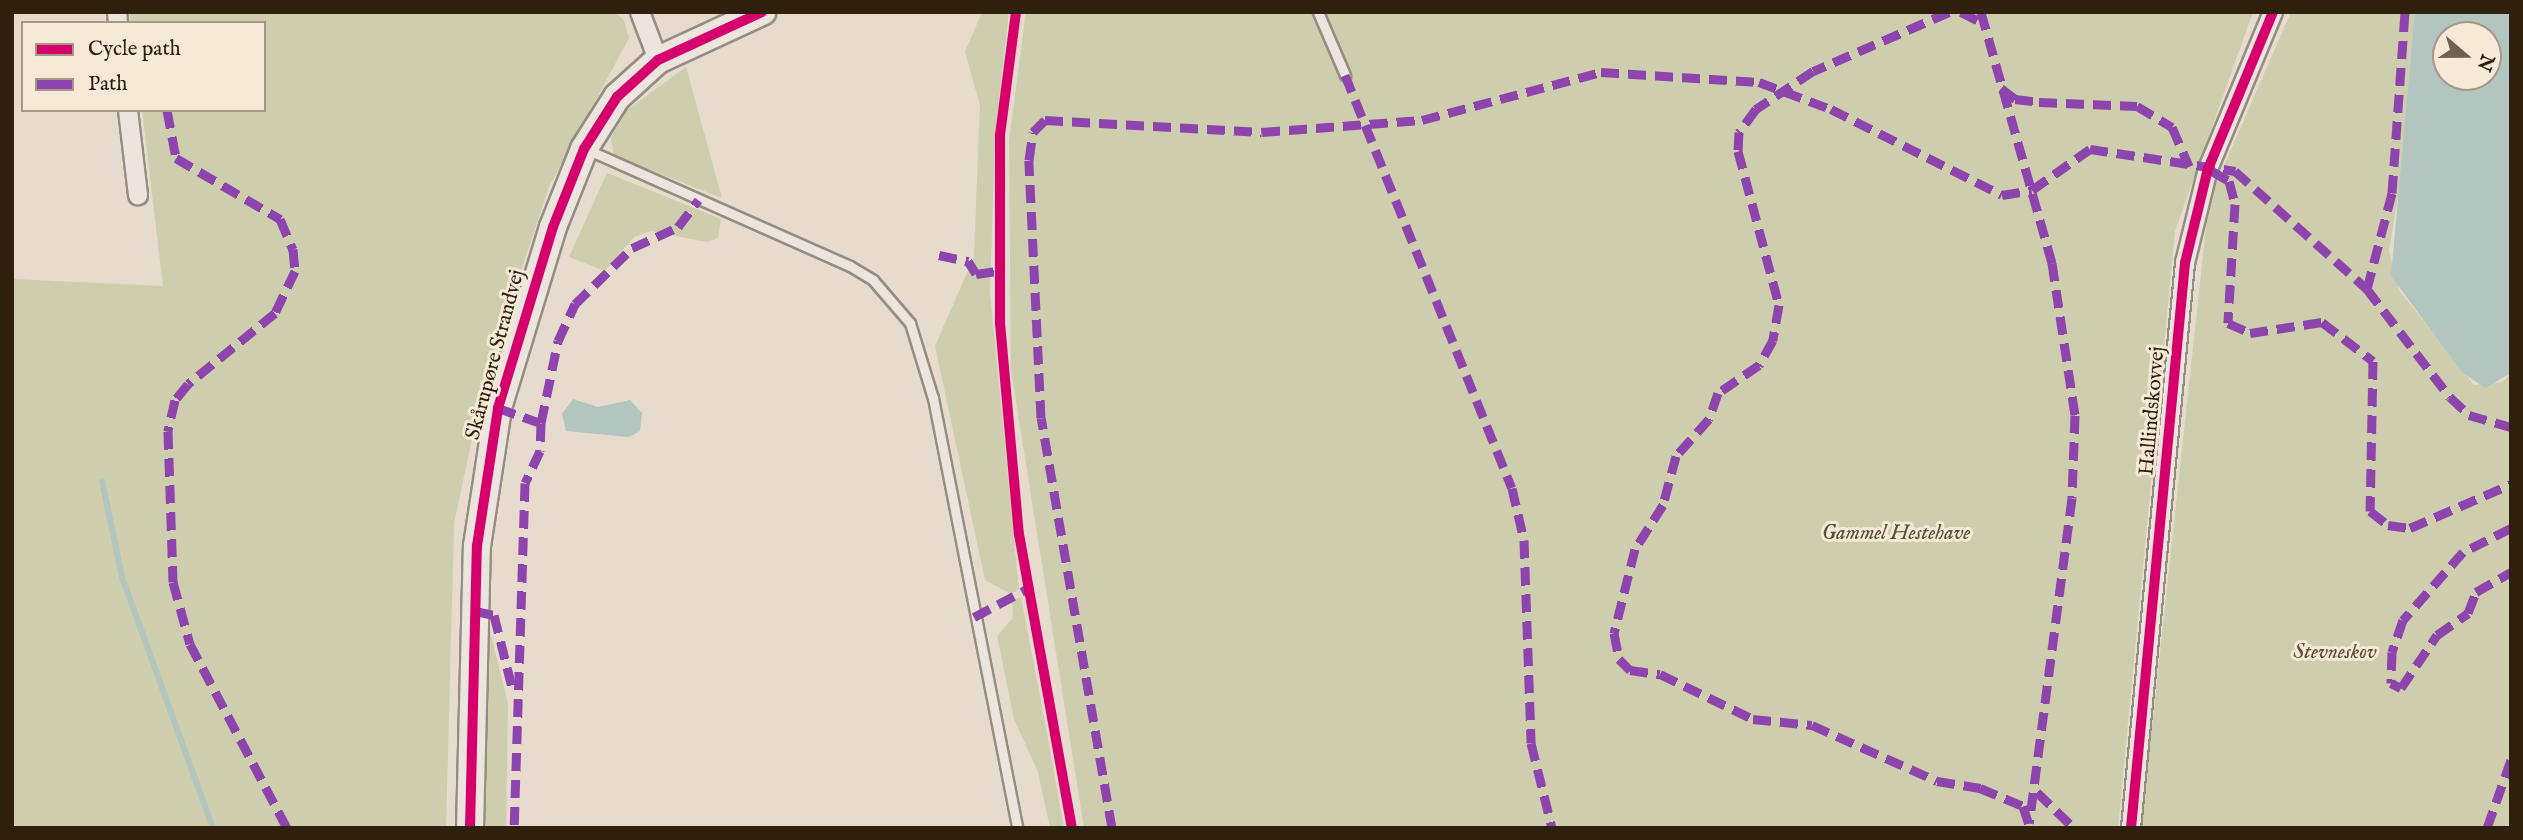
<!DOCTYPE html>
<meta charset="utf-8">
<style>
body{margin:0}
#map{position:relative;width:2523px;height:840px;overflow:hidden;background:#e6dbcc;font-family:"IM FELL English",serif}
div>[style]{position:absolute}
.green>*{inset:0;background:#cecdad}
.water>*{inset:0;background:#b2c5be}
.stream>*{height:6px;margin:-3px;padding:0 3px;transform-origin:3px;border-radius:3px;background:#b2c5be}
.roads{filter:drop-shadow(2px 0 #968d82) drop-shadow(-2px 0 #968d82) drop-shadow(0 2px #968d82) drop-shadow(0 -2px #968d82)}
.lane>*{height:9px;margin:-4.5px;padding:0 4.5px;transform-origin:4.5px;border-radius:4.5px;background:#ebe5de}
.street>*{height:18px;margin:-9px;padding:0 9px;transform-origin:9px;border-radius:9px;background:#ebe5de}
.secondary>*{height:26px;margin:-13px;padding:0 13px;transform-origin:13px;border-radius:13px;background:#ebe5de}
.quiet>*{height:9px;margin-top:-4.5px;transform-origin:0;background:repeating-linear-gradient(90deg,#8e44ad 0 18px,transparent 0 27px)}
.cycleway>*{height:10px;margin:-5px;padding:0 5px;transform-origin:5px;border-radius:5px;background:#d6006c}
span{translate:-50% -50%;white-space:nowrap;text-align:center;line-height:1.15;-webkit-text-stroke:6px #f6e9d7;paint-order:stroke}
.street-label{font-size:21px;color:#2f1f0d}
.park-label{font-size:21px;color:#595035;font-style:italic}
.frame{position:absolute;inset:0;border:14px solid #2f1f0d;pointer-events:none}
.legend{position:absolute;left:21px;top:21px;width:245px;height:91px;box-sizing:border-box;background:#f6e9d7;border:2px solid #a69886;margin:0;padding:9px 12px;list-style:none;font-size:21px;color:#2f1f0d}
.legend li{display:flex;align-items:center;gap:14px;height:35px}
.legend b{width:35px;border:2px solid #a69886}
.north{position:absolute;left:2432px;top:21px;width:70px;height:70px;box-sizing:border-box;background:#f6e9d7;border:2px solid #a69886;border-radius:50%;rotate:110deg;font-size:19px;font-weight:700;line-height:28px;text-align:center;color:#2f1f0d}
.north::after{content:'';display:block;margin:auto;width:24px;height:32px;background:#6f6150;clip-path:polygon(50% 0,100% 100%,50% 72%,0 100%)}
</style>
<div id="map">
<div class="green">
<div style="clip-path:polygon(129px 12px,614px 12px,624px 20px,629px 38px,549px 187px,484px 382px,454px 524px,446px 828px,12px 828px,12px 279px,163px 286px,142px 110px,264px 110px,264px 23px,131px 23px)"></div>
<div style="clip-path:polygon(982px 12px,1009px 12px,995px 133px,990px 293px,1019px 589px,1011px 594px,985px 580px,935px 346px,974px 257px,980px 105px,965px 52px)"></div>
<div style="clip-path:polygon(1026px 12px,2253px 12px,2175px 231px,2118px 828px,1084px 828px,1011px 370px,1009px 140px)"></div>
<div style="clip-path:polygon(2291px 12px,2415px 12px,2406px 147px,2389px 251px,2399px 290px,2474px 385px,2502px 382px,2511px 373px,2511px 828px,2141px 828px,2209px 200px)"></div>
<div style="clip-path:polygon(686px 67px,722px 198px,614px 156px,611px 138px,627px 110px)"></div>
<div style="clip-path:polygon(607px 173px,721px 219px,718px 238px,706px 242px,651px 231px,634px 237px,605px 271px,569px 257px)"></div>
<div style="clip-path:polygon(1021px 597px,1045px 722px,1064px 828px,1050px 828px,1038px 772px,1014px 719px,997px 636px,1013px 618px,1012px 600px)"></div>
<div style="clip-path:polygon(490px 631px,508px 704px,506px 828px,485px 828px)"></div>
</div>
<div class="water">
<div style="clip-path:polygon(evenodd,2415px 12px,2511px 12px,2511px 373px,2485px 388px,2462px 372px,2391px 276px,2415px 12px,2446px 35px,2488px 35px,2488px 77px,2446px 77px,2446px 35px)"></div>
<div style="clip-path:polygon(573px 399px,598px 407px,630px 400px,642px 413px,640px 431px,629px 437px,566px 431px,562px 414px)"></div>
</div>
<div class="stream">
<div style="left:102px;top:481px;width:98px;rotate:78.2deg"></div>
<div style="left:122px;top:577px;width:267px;rotate:70.1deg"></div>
</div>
<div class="roads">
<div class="lane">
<div style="left:1318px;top:12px;width:69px;rotate:66.8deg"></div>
<div style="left:586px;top:149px;width:289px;rotate:23.9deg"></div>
<div style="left:850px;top:266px;width:27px;rotate:31deg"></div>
<div style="left:873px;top:280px;width:57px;rotate:49.3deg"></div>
<div style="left:910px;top:323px;width:78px;rotate:73deg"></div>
<div style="left:933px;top:398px;width:438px;rotate:78.9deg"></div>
</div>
<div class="street">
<div style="left:117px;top:12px;width:11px;rotate:85deg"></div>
<div style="left:640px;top:12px;width:51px;rotate:69.4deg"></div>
<div style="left:128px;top:110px;width:86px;rotate:83.3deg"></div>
<div style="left:2131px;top:828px;width:568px;rotate:-84.54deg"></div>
<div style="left:2185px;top:263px;width:97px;rotate:-76.3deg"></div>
<div style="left:2208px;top:169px;width:170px;rotate:-67.5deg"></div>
</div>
<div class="secondary">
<div style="left:470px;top:828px;width:282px;rotate:-88.6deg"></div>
<div style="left:477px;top:546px;width:140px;rotate:-81.3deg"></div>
<div style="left:498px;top:408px;width:189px;rotate:-73.1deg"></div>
<div style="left:553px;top:227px;width:84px;rotate:-68.3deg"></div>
<div style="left:584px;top:149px;width:62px;rotate:-57.6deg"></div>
<div style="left:617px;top:97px;width:55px;rotate:-42.1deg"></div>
<div style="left:658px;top:60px;width:115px;rotate:-24.8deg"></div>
</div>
</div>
<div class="quiet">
<div style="left:1949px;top:12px;width:148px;rotate:156.5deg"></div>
<div style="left:1813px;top:71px;width:69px;rotate:146.3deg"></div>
<div style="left:1756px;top:109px;width:29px;rotate:126deg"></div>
<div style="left:1739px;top:132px;width:19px;rotate:93deg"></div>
<div style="left:1738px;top:151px;width:159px;rotate:75.1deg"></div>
<div style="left:1779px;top:305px;width:36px;rotate:100deg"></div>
<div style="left:1773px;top:340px;width:29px;rotate:119deg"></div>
<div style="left:1759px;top:365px;width:50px;rotate:145.7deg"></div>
<div style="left:1718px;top:393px;width:28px;rotate:109deg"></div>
<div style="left:1709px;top:419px;width:50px;rotate:131.7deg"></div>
<div style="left:1676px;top:456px;width:51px;rotate:104.9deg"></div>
<div style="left:1663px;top:505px;width:52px;rotate:122.5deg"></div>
<div style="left:1635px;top:549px;width:87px;rotate:104deg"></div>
<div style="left:1614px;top:633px;width:26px;rotate:79deg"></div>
<div style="left:1619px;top:659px;width:16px;rotate:45deg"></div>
<div style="left:1630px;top:670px;width:30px;rotate:8deg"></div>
<div style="left:1660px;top:674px;width:103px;rotate:25.8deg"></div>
<div style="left:1753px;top:719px;width:59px;rotate:5.8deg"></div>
<div style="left:1812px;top:725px;width:137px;rotate:24.1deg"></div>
<div style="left:1937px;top:781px;width:44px;rotate:9.2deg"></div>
<div style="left:1980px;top:788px;width:47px;rotate:22.7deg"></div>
<div style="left:2023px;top:806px;width:20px;rotate:72deg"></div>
<div style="left:1961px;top:12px;width:25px;rotate:27deg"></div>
<div style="left:1981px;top:12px;width:261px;rotate:74.2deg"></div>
<div style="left:2052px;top:263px;width:154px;rotate:81.4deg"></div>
<div style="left:2075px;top:415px;width:83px;rotate:92.1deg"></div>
<div style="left:2072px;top:498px;width:328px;rotate:97.5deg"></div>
<div style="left:1345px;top:75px;width:445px;rotate:68deg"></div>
<div style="left:1512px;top:488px;width:53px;rotate:77deg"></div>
<div style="left:1524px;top:540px;width:203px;rotate:88deg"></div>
<div style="left:1531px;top:743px;width:88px;rotate:76.1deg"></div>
<div style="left:2001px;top:88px;width:18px;rotate:38deg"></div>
<div style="left:2015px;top:99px;width:24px;rotate:7deg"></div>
<div style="left:2039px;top:102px;width:98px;rotate:2.3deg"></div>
<div style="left:2137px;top:106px;width:41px;rotate:31deg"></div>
<div style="left:2172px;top:127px;width:43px;rotate:66.4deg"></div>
<div style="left:167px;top:110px;width:49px;rotate:79.4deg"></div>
<div style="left:176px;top:158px;width:121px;rotate:30.4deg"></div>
<div style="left:280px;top:219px;width:33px;rotate:67deg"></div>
<div style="left:293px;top:249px;width:22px;rotate:85deg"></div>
<div style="left:295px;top:271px;width:47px;rotate:115.5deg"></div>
<div style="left:275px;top:313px;width:112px;rotate:140.8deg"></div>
<div style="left:188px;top:384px;width:21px;rotate:129deg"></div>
<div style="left:175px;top:400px;width:32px;rotate:103deg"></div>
<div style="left:168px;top:431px;width:151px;rotate:88.1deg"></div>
<div style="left:173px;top:582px;width:64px;rotate:74.7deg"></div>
<div style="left:190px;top:644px;width:208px;rotate:62.2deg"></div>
<div style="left:2212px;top:171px;width:20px;rotate:30deg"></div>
<div style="left:2229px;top:181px;width:24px;rotate:75deg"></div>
<div style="left:2235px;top:204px;width:119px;rotate:93.4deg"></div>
<div style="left:2228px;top:323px;width:24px;rotate:24deg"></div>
<div style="left:2250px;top:333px;width:73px;rotate:-8.7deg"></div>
<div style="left:2322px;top:322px;width:64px;rotate:37.4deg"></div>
<div style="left:2373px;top:361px;width:150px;rotate:91.1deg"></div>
<div style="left:2370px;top:511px;width:23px;rotate:38deg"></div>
<div style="left:2388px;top:525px;width:22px;rotate:8deg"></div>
<div style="left:2410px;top:528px;width:110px;rotate:-23.5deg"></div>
<div style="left:939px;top:255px;width:30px;rotate:12deg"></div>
<div style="left:968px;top:261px;width:15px;rotate:58deg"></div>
<div style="left:976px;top:274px;width:21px;rotate:-8deg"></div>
<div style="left:2367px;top:289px;width:99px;rotate:-75.4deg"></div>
<div style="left:2392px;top:193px;width:181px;rotate:-85.9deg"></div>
<div style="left:498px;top:408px;width:46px;rotate:19.2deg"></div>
<div style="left:541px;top:423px;width:28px;rotate:92deg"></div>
<div style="left:540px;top:451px;width:35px;rotate:115deg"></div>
<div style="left:525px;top:483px;width:345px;rotate:91.8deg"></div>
<div style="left:541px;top:423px;width:84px;rotate:-78.3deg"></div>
<div style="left:558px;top:341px;width:41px;rotate:-65.3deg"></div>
<div style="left:575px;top:304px;width:80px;rotate:-44.5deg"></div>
<div style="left:632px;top:248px;width:51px;rotate:-24.5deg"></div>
<div style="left:678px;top:227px;width:34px;rotate:-53deg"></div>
<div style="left:2511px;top:528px;width:54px;rotate:153.4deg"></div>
<div style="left:2463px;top:552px;width:91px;rotate:131.4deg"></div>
<div style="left:2403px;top:620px;width:34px;rotate:109deg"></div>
<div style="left:2392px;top:652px;width:31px;rotate:92deg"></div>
<div style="left:2391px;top:683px;width:11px;rotate:27deg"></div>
<div style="left:2401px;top:688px;width:64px;rotate:-55.8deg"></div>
<div style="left:2437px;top:635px;width:38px;rotate:-35deg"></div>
<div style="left:2468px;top:613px;width:22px;rotate:-69deg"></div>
<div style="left:2476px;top:592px;width:40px;rotate:-29.7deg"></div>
<div style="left:475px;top:611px;width:19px;rotate:12deg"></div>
<div style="left:494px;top:615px;width:78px;rotate:76deg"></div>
<div style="left:974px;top:617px;width:60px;rotate:-27.8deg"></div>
<div style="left:2037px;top:792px;width:52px;rotate:44.2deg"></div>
<div style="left:1112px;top:828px;width:416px;rotate:-99.8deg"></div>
<div style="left:1041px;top:418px;width:258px;rotate:-92.7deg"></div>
<div style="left:1029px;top:160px;width:28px;rotate:-82deg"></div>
<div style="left:1033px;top:132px;width:17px;rotate:-45deg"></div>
<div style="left:1045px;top:120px;width:217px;rotate:3.2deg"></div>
<div style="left:1262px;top:132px;width:160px;rotate:-4.3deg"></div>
<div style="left:1422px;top:120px;width:185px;rotate:-15deg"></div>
<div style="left:1601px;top:72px;width:158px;rotate:3.6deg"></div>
<div style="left:1759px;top:82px;width:77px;rotate:20.6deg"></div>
<div style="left:1831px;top:109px;width:191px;rotate:26.7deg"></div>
<div style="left:2002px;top:195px;width:30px;rotate:-9deg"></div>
<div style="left:2032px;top:190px;width:71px;rotate:-35.3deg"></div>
<div style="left:2090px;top:149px;width:147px;rotate:8.6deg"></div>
<div style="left:2235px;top:171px;width:177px;rotate:41.8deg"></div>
<div style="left:2367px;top:289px;width:136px;rotate:52.5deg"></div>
<div style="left:2450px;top:397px;width:26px;rotate:43deg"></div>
<div style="left:2469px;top:415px;width:44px;rotate:15.9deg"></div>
<div style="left:2487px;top:828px;width:72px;rotate:-70.6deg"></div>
</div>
<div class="cycleway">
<div style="left:1016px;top:12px;width:124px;rotate:97.4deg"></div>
<div style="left:1000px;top:135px;width:188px;rotate:90deg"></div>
<div style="left:1000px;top:323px;width:212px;rotate:84.9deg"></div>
<div style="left:1019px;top:534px;width:299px;rotate:79.8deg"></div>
<div style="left:470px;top:828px;width:282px;rotate:-88.6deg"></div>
<div style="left:477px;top:546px;width:140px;rotate:-81.3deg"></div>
<div style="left:498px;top:408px;width:189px;rotate:-73.1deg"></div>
<div style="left:553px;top:227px;width:84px;rotate:-68.3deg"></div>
<div style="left:584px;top:149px;width:62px;rotate:-57.6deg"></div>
<div style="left:617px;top:97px;width:55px;rotate:-42.1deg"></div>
<div style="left:658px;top:60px;width:115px;rotate:-24.8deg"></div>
<div style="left:2131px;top:828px;width:568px;rotate:-84.54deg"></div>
<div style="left:2185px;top:263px;width:97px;rotate:-76.3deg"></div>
<div style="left:2208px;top:169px;width:170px;rotate:-67.5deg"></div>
</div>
<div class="street-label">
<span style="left:496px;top:355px;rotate:-75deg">Skårupøre Strandvej</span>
<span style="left:2153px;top:411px;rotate:-85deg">Hallindskovvej</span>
</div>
<div class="park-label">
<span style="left:1896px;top:534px">Gammel Hestehave</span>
<span style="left:2335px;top:653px">Stevneskov</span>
</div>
<div class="frame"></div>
<ul class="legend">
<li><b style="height:9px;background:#d6006c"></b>Cycle path</li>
<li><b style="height:9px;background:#8e44ad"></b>Path</li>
</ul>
<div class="north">N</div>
</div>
